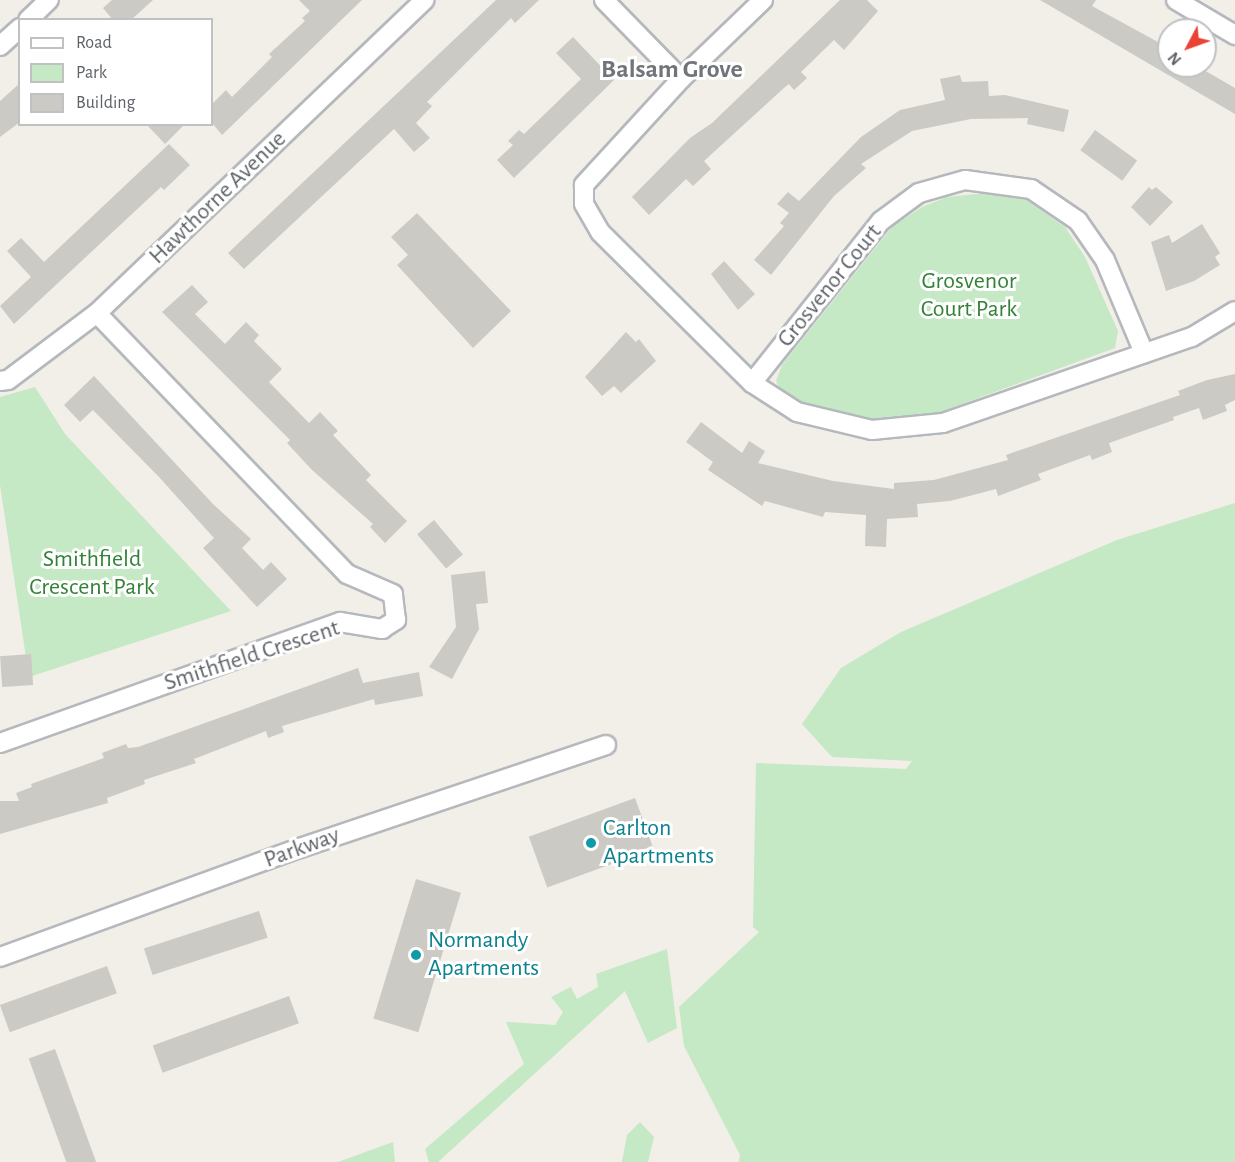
<!DOCTYPE html>
<style>
body{margin:0}
#map{position:relative;width:1235px;height:1162px;overflow:hidden;background:#f1efe8;font-family:"Alegreya Sans",sans-serif}
div>[style]{position:absolute}
.green>*{inset:0;background:#c5e8c5}
.building>*{inset:0;background:#cccac5;transform-origin:0 0}
.roads{filter:drop-shadow(2px 0 #b5b8bc) drop-shadow(-2px 0 #b5b8bc) drop-shadow(0 2px #b5b8bc) drop-shadow(0 -2px #b5b8bc)}
.minor>*{height:18px;margin:-9px;padding:0 9px;transform-origin:9px;border-radius:9px;background:#fff}
.dots>*{width:16px;height:16px;translate:-50% -50%;box-sizing:border-box;border:3px solid #fff;border-radius:50%}
span{translate:-50% -50%;white-space:nowrap;text-align:center;line-height:1.15;-webkit-text-stroke:6px #fff;paint-order:stroke}
.street-label{font-size:24px;color:#5f6368}
.park-label{font-size:24px;color:#348238}
.culture-label{font-size:24px;color:#0d838f}
.left{translate:0 -50%;text-align:left}
.neighbourhood-label{font-size:26px;color:#70757a;font-weight:700}
.legend{position:absolute;left:18px;top:18px;width:195px;height:108px;box-sizing:border-box;background:#fff;border:2px solid #bfc1c3;margin:0;padding:8px 10px;list-style:none;font-size:18px;color:#5f6368}
.legend li{display:flex;align-items:center;gap:12px;height:30px}
.legend b{width:30px;border:2px solid #bfc1c3}
.north{position:absolute;left:1157px;top:18px;width:60px;height:60px;box-sizing:border-box;background:#fff;border:2px solid #bfc1c3;border-radius:50%;rotate:229deg;font-size:16px;font-weight:700;line-height:24px;text-align:center;color:#5f6368}
.north::after{content:'';display:block;margin:auto;width:21px;height:27px;background:#ea4335;clip-path:polygon(50% 0,100% 100%,50% 72%,0 100%)}
</style>
<div id="map">
<div class="green">
<div style="clip-path:polygon(996px 192px,1023px 198px,1065px 227px,1085px 257px,1118px 331px,1115px 348px,929px 416px,888px 420px,847px 418px,814px 409px,780px 390px,776px 381px,782px 365px,892px 227px,922px 207px,947px 197px)"></div>
<div style="clip-path:polygon(35px 387px,65px 434px,231px 611px,29px 677px,0 485px,0 397px)"></div>
<div style="clip-path:polygon(1235px 503px,1235px 1162px,739px 1162px,740px 1155px,684px 1046px,679px 1007px,759px 932px,753px 927px,756px 763px,906px 769px,912px 761px,832px 757px,802px 724px,841px 668px,901px 632px,1117px 540px)"></div>
<div style="clip-path:polygon(667px 949px,677px 1028px,648px 1043px,625px 991px,438px 1162px,429px 1162px,425px 1149px,524px 1064px,506px 1022px,555px 1025px,563px 1012px,551px 997px,571px 987px,577px 999px,598px 987px,596px 974px)"></div>
<div style="clip-path:polygon(640px 1122px,654px 1137px,648px 1162px,622px 1162px,627px 1135px)"></div>
<div style="clip-path:polygon(393px 1142px,395px 1162px,338px 1162px)"></div>
</div>
<div class="building">
<div style="clip-path:polygon(112px 0,153px 0,131px 20px,113px 20px,103px 8px)"></div>
<div style="clip-path:polygon(299px 0,362px 0,222px 135px,212px 123px,212px 104px,226px 90px,232px 97px,272px 57px,269px 54px,305px 21px,302px 18px,310px 11px)"></div>
<div style="clip-path:polygon(496px 0,539px 0,515px 23px,511px 18px,427px 102px,432px 106px,416px 123px,430px 138px,414px 152px,394px 129px,244px 269px,228px 253px)"></div>
<div style="clip-path:polygon(840px 0,867px 0,878px 11px,844px 50px,834px 40px,801px 72px,807px 78px,794px 90px,789px 84px,784px 88px,704px 161px,711px 169px,693px 186px,686px 179px,649px 215px,632px 197px,690px 138px,712px 123px)"></div>
<div style="clip-path:polygon(1040px 0,1096px 0,1092px 6px,1169px 48px,1169px 66px,1197px 66px,1235px 88px,1235px 114px)"></div>
<div style="clip-path:polygon(573px 37px,614px 80px,514px 178px,497px 160px,513px 145px,508px 141px,519px 130px,524px 134px,581px 79px,556px 53px)"></div>
<div style="clip-path:polygon(960px 75px,962px 82px,988px 81px,989px 96px,1005px 95px,1069px 110px,1064px 132px,1027px 124px,1028px 118px,971px 119px,912px 131px,861px 164px,866px 168px,834px 196px,771px 275px,754px 260px,784px 226px,780px 223px,789px 213px,777px 204px,788px 192px,799px 201px,861px 137px,900px 110px,945px 100px,940px 79px)"></div>
<div style="clip-path:polygon(20px 83px,20px 122px,0 137px,0 101px)"></div>
<div style="clip-path:polygon(146px 124px,185px 124px,165px 144px)"></div>
<div style="left:1095px;top:130px;width:52px;height:25px;rotate:36deg"></div>
<div style="clip-path:polygon(169px 144px,190px 165px,164px 190px,161px 187px,14px 324px,0 306px,31px 277px,7px 251px,21px 238px,44px 262px)"></div>
<div style="clip-path:polygon(1149px 187px,1152px 190px,1156px 187px,1173px 202px,1150px 226px,1131px 207px)"></div>
<div style="clip-path:polygon(417px 213px,511px 311px,473px 348px,397px 265px,408px 255px,391px 237px)"></div>
<div style="clip-path:polygon(1202px 224px,1220px 253px,1215px 257px,1220px 265px,1194px 281px,1166px 291px,1151px 242px,1169px 235px,1172px 243px)"></div>
<div style="clip-path:polygon(724px 261px,755px 294px,738px 310px,711px 274px)"></div>
<div style="clip-path:polygon(192px 285px,208px 302px,195px 314px,225px 344px,246px 322px,259px 335px,254px 341px,282px 369px,269px 382px,309px 423px,320px 412px,338px 431px,333px 435px,371px 475px,366px 480px,407px 521px,385px 543px,370px 527px,373px 524px,311px 469px,287px 443px,290px 440px,162px 312px)"></div>
<div style="clip-path:polygon(626px 332px,636px 342px,639px 339px,656px 361px,621px 393px,614px 386px,602px 396px,585px 377px)"></div>
<div style="clip-path:polygon(1235px 374px,1235px 400px,1225px 405px,1227px 411px,1203px 420px,1199px 408px,1173px 417px,1174px 420px,1109px 443px,1112px 452px,1092px 460px,1090px 455px,1038px 474px,1041px 480px,998px 496px,996px 489px,950px 501px,917px 504px,918px 517px,887px 519px,886px 547px,865px 546px,866px 515px,825px 512px,823px 517px,765px 501px,762px 506px,708px 470px,713px 462px,686px 442px,701px 422px,742px 453px,749px 441px,765px 451px,758px 463px,833px 481px,894px 489px,894px 483px,934px 480px,1008px 460px,1006px 455px,1180px 395px,1178px 391px,1207px 380px)"></div>
<div style="clip-path:polygon(94px 376px,213px 504px,251px 539px,242px 548px,263px 570px,271px 562px,287px 579px,257px 607px,203px 548px,214px 538px,159px 477px,93px 410px,80px 422px,64px 405px)"></div>
<div style="left:434px;top:520px;width:45px;height:22px;rotate:50deg"></div>
<div style="clip-path:polygon(485px 571px,488px 603px,476px 604px,479px 629px,452px 679px,429px 667px,456px 627px,451px 575px)"></div>
<div style="left:31px;top:654px;width:31px;height:31px;rotate:86deg"></div>
<div style="clip-path:polygon(358px 668px,363px 683px,419px 672px,423px 696px,375px 705px,374px 699px,282px 726px,284px 732px,268px 738px,266px 731px,194px 759px,196px 763px,144px 780px,145px 784px,107px 798px,108px 803px,0 834px,0 801px,19px 801px,16px 793px,32px 787px,31px 784px,104px 758px,102px 753px,126px 744px,128px 748px,138px 747px)"></div>
<div style="left:635px;top:798px;width:54px;height:113px;rotate:70deg"></div>
<div style="left:416px;top:879px;width:47px;height:146px;rotate:17deg"></div>
<div style="left:259px;top:911px;width:28px;height:121px;rotate:72deg"></div>
<div style="left:107px;top:966px;width:29px;height:114px;rotate:70deg"></div>
<div style="left:289px;top:996px;width:29px;height:145px;rotate:70deg"></div>
<div style="left:55px;top:1049px;width:120px;height:28px;rotate:70deg"></div>
</div>
<div class="roads">
<div class="minor">
<div style="left:604px;top:0;width:110px;rotate:45.7deg"></div>
<div style="left:763px;top:0;width:114px;rotate:136.1deg"></div>
<div style="left:681px;top:79px;width:144px;rotate:132.5deg"></div>
<div style="left:584px;top:185px;width:19px;rotate:90deg"></div>
<div style="left:584px;top:204px;width:32px;rotate:60deg"></div>
<div style="left:600px;top:232px;width:214px;rotate:44.8deg"></div>
<div style="left:752px;top:383px;width:54px;rotate:32.8deg"></div>
<div style="left:797px;top:412px;width:77px;rotate:13.5deg"></div>
<div style="left:872px;top:430px;width:71px;rotate:-5.6deg"></div>
<div style="left:943px;top:423px;width:263px;rotate:-19.1deg"></div>
<div style="left:1192px;top:337px;width:50px;rotate:-31.2deg"></div>
<div style="left:1176px;top:0;width:69px;rotate:30.7deg"></div>
<div style="left:28px;top:20px;width:29px;rotate:-44deg"></div>
<div style="left:0;top:46px;width:27px;rotate:-42deg"></div>
<div style="left:0;top:381px;width:8px;rotate:-7deg"></div>
<div style="left:8px;top:380px;width:111px;rotate:-37deg"></div>
<div style="left:97px;top:313px;width:453px;rotate:-43.7deg"></div>
<div style="left:752px;top:383px;width:207px;rotate:-51.5deg"></div>
<div style="left:881px;top:221px;width:47px;rotate:-36.4deg"></div>
<div style="left:919px;top:193px;width:48px;rotate:-15.8deg"></div>
<div style="left:965px;top:180px;width:67px;rotate:7.8deg"></div>
<div style="left:1031px;top:189px;width:57px;rotate:34.2deg"></div>
<div style="left:1078px;top:221px;width:47px;rotate:55.3deg"></div>
<div style="left:1105px;top:260px;width:101px;rotate:67.2deg"></div>
<div style="left:0;top:743px;width:361px;rotate:-19.6deg"></div>
<div style="left:340px;top:622px;width:43px;rotate:9.5deg"></div>
<div style="left:382px;top:629px;width:17px;rotate:-33deg"></div>
<div style="left:396px;top:620px;width:26px;rotate:-97deg"></div>
<div style="left:393px;top:594px;width:50px;rotate:-156.5deg"></div>
<div style="left:347px;top:574px;width:361px;rotate:-133.8deg"></div>
<div style="left:0;top:957px;width:319px;rotate:-20deg"></div>
<div style="left:300px;top:848px;width:323px;rotate:-18.6deg"></div>
</div>
</div>
<div class="dots">
<div style="left:591px;top:843px;background:#0f9aa8"></div>
<div style="left:416px;top:955px;background:#0f9aa8"></div>
</div>
<div class="street-label">
<span style="left:218px;top:198px;rotate:-44deg">Hawthorne Avenue</span>
<span style="left:830px;top:286px;rotate:-51deg">Grosvenor Court</span>
<span style="left:252px;top:656px;rotate:-18deg">Smithfield Crescent</span>
<span style="left:302px;top:848px;rotate:-20deg">Parkway</span>
</div>
<div class="park-label">
<span style="left:969px;top:296px">Grosvenor<br>Court Park</span>
<span style="left:92px;top:574px">Smithfield<br>Crescent Park</span>
</div>
<div class="culture-label">
<span class="left" style="left:603px;top:843px">Carlton<br>Apartments</span>
<span class="left" style="left:428px;top:955px">Normandy<br>Apartments</span>
</div>
<div class="neighbourhood-label">
<span style="left:672px;top:70px">Balsam Grove</span>
</div>
<ul class="legend">
<li><b style="height:8px;background:#fff"></b>Road</li>
<li><b style="height:16px;background:#c5e8c5"></b>Park</li>
<li><b style="height:16px;background:#cccac5"></b>Building</li>
</ul>
<div class="north">N</div>
</div>
